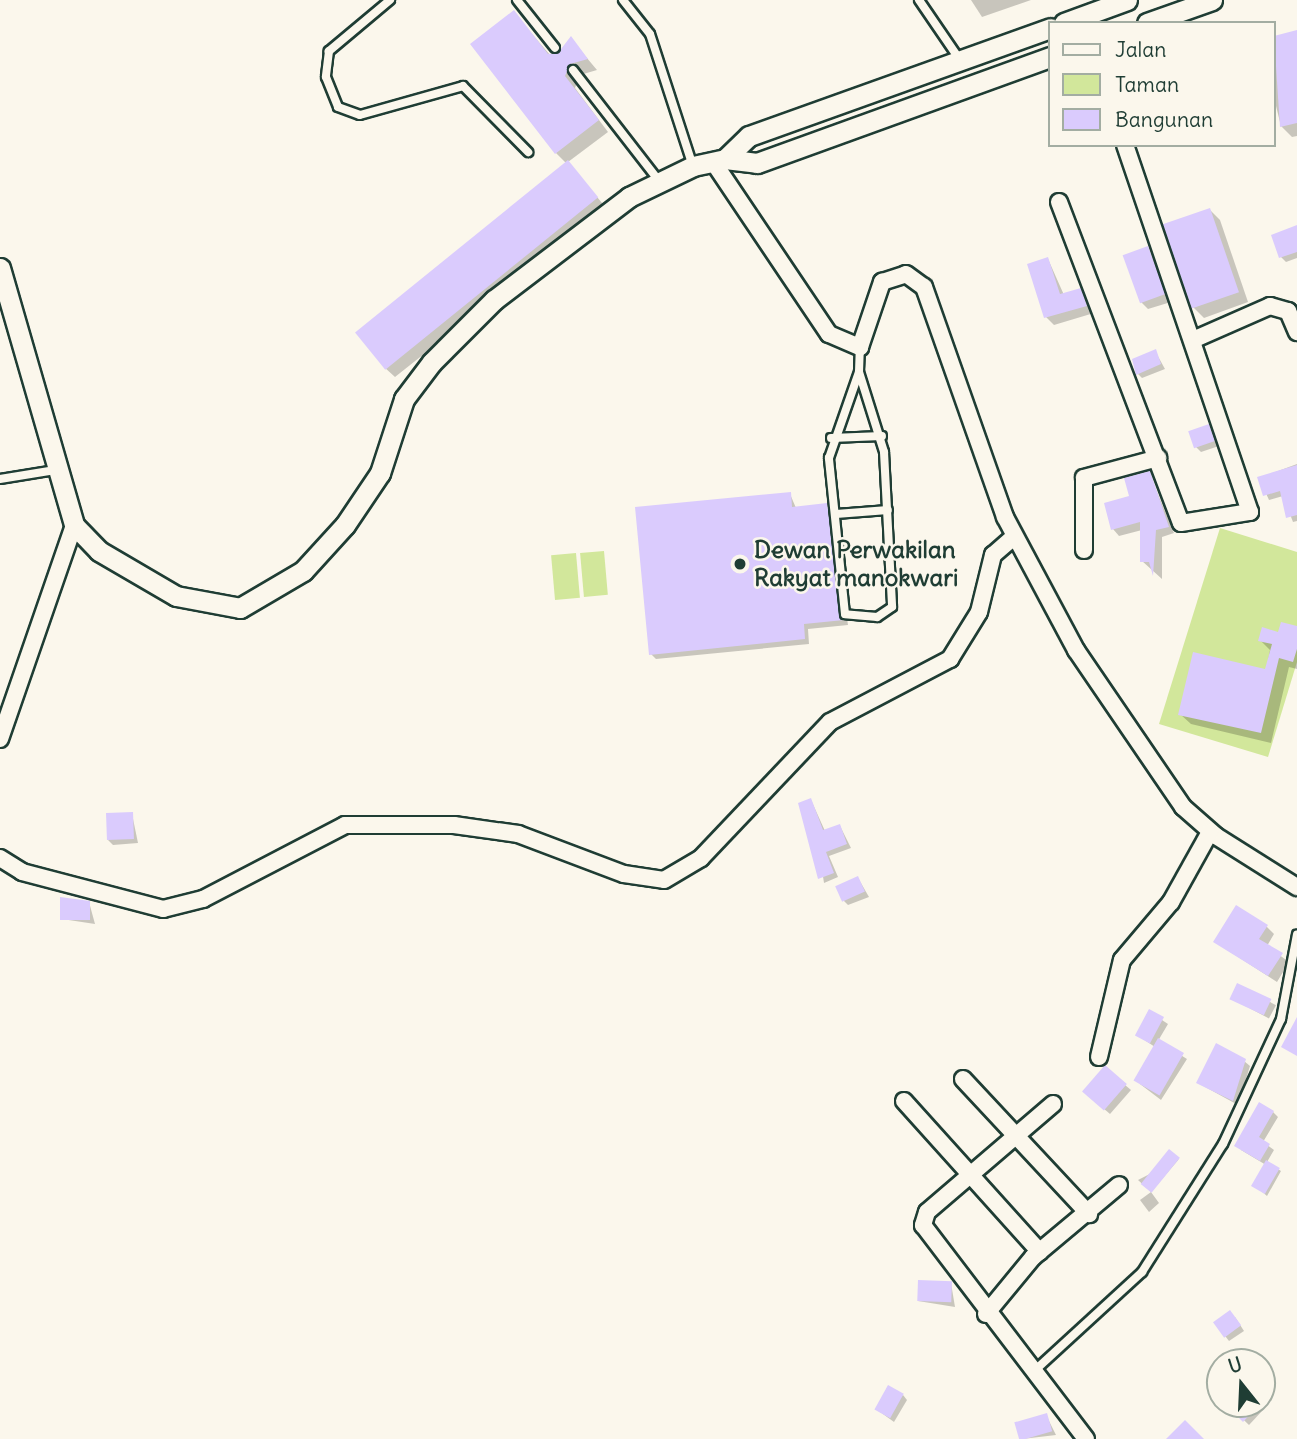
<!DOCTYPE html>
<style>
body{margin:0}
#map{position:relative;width:1297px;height:1439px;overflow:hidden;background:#fbf7ec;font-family:Delius,sans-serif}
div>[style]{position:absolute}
.green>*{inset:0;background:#d2e79b;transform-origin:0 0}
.shadow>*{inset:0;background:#0003;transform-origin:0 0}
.building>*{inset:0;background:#dacbfd;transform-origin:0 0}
.roads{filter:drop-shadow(2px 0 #1f3d34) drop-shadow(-2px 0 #1f3d34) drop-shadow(0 2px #1f3d34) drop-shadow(0 -2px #1f3d34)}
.service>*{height:8px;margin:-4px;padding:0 4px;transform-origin:4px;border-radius:4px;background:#fbf7ec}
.minor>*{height:16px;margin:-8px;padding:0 8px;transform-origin:8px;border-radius:8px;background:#fbf7ec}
.tertiary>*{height:19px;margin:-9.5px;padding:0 9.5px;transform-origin:9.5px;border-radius:9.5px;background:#fbf7ec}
.dots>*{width:19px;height:19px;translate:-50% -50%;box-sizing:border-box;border:4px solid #fbf7ec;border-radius:50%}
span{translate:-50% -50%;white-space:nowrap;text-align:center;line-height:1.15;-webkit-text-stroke:5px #fbf7ec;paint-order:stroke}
.poi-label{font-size:24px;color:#1f3d34;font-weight:700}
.left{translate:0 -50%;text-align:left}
.legend{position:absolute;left:1048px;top:21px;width:228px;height:126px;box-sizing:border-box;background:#fbf7ec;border:2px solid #a3ada2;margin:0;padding:9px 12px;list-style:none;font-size:21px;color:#1f3d34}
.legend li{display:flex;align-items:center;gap:14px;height:35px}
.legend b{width:35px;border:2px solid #a3ada2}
.north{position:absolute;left:1206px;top:1348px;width:70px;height:70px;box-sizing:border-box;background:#fbf7ec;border:2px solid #a3ada2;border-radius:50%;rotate:342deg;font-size:19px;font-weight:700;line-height:28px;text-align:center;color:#1f3d34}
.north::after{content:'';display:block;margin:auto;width:24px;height:32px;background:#1f3d34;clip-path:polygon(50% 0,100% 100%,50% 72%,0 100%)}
</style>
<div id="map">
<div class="green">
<div style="clip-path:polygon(1220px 528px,1297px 552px,1297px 662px,1268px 757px,1159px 724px)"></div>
<div style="left:604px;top:551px;width:44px;height:24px;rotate:85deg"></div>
<div style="left:576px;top:553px;width:45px;height:25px;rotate:85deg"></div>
</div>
<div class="shadow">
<div style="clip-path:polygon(971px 0,1031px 0,982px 17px)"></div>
<div style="clip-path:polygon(514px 13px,550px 55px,559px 55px,571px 39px,597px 70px,580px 75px,575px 88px,608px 132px,568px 162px,607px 209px,395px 377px,384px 367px,567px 164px,556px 153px)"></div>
<div style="clip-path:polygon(1297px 32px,1297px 136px,1292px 137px,1281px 126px,1274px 98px,1274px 38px)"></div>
<div style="clip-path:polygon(1210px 210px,1220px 220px,1248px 302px,1204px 318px,1193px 307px)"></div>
<div style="clip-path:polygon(1297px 227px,1297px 258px,1286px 262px,1281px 257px)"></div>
<div style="clip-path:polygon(1148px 248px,1171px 302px,1148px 309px,1140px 301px)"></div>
<div style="clip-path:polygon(1048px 259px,1064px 295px,1080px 290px,1094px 313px,1054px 325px,1046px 317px)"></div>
<div style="clip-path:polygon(1155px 351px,1165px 369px,1142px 378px,1138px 374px)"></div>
<div style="clip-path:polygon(1208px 426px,1219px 446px,1201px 452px,1196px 447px)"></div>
<div style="clip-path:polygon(1297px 464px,1297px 521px,1293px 522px,1283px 496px,1269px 500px,1259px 478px)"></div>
<div style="clip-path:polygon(1149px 473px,1174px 533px,1162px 537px,1162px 579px,1142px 561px,1142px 530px,1119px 536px,1113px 529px)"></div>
<div style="clip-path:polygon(790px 494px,796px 508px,831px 510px,848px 625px,808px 629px,809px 644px,656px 659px,651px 654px)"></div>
<div style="clip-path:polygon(1297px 628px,1297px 669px,1289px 667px,1271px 743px,1191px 724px,1180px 714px,1266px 671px,1270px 650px,1260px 640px)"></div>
<div style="clip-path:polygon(811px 800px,825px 831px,840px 826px,851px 848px,829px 856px,838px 877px,824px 883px)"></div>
<div style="clip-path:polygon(132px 814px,138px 843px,113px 845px,108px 840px)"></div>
<div style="clip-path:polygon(858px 878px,869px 897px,848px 905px,843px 900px)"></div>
<div style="clip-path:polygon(89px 902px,95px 924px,62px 919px)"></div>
<div style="clip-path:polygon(1266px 926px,1274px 934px,1267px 946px,1289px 962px,1277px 982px,1215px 942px)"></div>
<div style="left:1238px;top:985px;width:43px;height:15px;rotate:28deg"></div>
<div style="clip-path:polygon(1150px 1012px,1168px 1024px,1158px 1041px,1187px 1059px,1161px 1100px,1140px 1084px,1155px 1047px,1137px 1035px)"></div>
<div style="clip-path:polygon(1244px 1061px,1250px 1066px,1238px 1105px,1198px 1083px)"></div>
<div style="clip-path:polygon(1105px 1068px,1131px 1090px,1110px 1114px,1089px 1096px)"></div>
<div style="clip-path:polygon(1273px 1112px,1278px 1117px,1263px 1142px,1274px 1150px,1267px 1162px,1281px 1171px,1267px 1196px,1254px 1185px,1266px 1165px,1241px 1150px)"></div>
<div style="clip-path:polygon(1179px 1159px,1151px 1192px,1159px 1203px,1149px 1212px,1140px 1200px,1151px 1192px,1138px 1180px)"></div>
<div style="clip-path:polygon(951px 1283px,955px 1307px,918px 1301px)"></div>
<div style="clip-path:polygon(1235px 1317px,1244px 1331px,1229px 1341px,1215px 1323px)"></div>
<div style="clip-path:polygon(903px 1395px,907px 1400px,894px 1422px,876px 1409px)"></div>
<div style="clip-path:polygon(1227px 1404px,1256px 1404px,1263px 1410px,1249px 1425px)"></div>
<div style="clip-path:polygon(1046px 1415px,1056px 1435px,1022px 1439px,1017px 1424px)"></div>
</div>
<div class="building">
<div style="clip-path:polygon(514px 10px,548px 54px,558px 53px,571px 36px,588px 59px,570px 64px,565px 76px,599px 120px,555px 154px,470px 44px)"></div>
<div style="clip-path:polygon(1297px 30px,1297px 123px,1280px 127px,1274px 36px)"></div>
<div style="left:568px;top:160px;width:48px;height:274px;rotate:51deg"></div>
<div style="left:1210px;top:208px;width:89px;height:50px;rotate:71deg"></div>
<div style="clip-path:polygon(1297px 225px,1297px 252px,1279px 258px,1271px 235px)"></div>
<div style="left:1148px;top:246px;width:51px;height:27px;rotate:70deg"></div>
<div style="clip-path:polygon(1048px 257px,1060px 294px,1081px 288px,1087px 306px,1044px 318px,1027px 264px)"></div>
<div style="clip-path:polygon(1156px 349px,1161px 364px,1136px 375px,1132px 359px)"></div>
<div style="left:1209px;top:424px;width:18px;height:22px;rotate:71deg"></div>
<div style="clip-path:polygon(1297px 465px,1297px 515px,1286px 518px,1280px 491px,1263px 496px,1257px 477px)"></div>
<div style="clip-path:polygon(1150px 471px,1169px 527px,1156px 530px,1153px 576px,1149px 562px,1140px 562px,1140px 522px,1111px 530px,1104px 503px,1129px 496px,1124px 478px)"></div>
<div style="clip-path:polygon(791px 492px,792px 507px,827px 503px,844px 620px,804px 624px,805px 639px,649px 655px,635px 507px)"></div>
<div style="clip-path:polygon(1281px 622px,1297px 626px,1297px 649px,1293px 662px,1279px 658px,1261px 733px,1178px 715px,1193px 652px,1265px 669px,1272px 644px,1258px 641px,1262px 627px,1278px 632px)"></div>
<div style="clip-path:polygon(811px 798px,823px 830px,840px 824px,847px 844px,826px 852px,834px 873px,818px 879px,798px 803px)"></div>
<div style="left:133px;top:812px;width:27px;height:27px;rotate:88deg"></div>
<div style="left:858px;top:876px;width:17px;height:25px;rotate:66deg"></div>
<div style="clip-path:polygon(60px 897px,90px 901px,90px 920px,60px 920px)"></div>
<div style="clip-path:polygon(1236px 905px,1268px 925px,1259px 939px,1283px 953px,1268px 976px,1213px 942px)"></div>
<div style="left:1237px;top:983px;width:38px;height:18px;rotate:25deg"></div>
<div style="left:1149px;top:1009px;width:17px;height:30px;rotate:28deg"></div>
<div style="clip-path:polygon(1297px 1017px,1297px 1056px,1281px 1047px)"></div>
<div style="left:1158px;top:1038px;width:30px;height:49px;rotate:30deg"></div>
<div style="clip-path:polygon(1216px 1043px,1246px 1059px,1233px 1101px,1196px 1083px)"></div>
<div style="left:1105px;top:1065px;width:29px;height:35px;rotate:41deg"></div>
<div style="clip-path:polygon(1259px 1102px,1274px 1111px,1259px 1137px,1270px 1144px,1260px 1161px,1234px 1146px)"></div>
<div style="left:1169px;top:1149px;width:14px;height:45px;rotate:39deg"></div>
<div style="left:1266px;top:1160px;width:16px;height:30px;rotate:30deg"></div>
<div style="left:918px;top:1280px;width:34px;height:21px;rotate:2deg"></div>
<div style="left:1230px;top:1310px;width:19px;height:21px;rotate:54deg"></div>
<div style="left:888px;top:1385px;width:18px;height:28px;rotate:29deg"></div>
<div style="clip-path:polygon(1225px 1404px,1260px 1404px,1243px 1422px)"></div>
<div style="left:1047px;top:1413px;width:19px;height:34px;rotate:74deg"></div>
<div style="clip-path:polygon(1185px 1420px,1204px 1439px,1166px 1439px)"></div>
</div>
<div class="roads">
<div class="service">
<div style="left:390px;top:0;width:80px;rotate:140.1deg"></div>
<div style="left:329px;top:51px;width:26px;rotate:97deg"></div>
<div style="left:326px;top:77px;width:32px;rotate:68deg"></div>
<div style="left:338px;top:107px;width:23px;rotate:20deg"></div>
<div style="left:360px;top:115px;width:107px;rotate:-15.7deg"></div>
<div style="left:463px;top:86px;width:93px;rotate:45.4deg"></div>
<div style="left:517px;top:0;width:61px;rotate:51.6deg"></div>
<div style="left:623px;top:0;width:43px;rotate:51.5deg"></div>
<div style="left:650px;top:34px;width:139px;rotate:72deg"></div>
<div style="left:919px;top:0;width:73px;rotate:55.7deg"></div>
<div style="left:573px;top:70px;width:140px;rotate:52.2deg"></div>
<div style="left:859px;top:372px;width:84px;rotate:72.6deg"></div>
<div style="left:884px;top:452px;width:155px;rotate:87deg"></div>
<div style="left:892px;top:607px;width:18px;rotate:146deg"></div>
<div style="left:877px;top:617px;width:32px;rotate:-175deg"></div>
<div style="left:845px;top:614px;width:157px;rotate:-95.9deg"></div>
<div style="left:829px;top:458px;width:91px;rotate:-70.8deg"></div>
<div style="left:859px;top:372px;width:25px;rotate:-88deg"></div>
<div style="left:831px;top:438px;width:51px;rotate:-2.2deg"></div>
<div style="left:0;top:479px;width:56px;rotate:-9.3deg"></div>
<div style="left:836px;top:514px;width:52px;rotate:-4.4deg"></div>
<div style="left:1033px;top:1372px;width:148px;rotate:-42.5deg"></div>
<div style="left:1142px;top:1272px;width:151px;rotate:-57.7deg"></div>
<div style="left:1223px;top:1144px;width:138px;rotate:-65.1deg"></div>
<div style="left:1281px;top:1019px;width:86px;rotate:-79.3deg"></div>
</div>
<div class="minor">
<div style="left:714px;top:163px;width:206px;rotate:56.1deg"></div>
<div style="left:829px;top:334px;width:34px;rotate:23deg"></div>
<div style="left:860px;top:347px;width:69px;rotate:-71.3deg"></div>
<div style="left:882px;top:282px;width:25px;rotate:-18deg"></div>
<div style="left:906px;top:274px;width:22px;rotate:36deg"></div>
<div style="left:924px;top:287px;width:244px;rotate:70.6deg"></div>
<div style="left:1005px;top:517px;width:151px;rotate:61.9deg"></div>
<div style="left:1076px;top:650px;width:190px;rotate:55.7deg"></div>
<div style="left:1183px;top:807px;width:44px;rotate:41.3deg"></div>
<div style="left:1216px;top:836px;width:96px;rotate:32.2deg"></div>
<div style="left:1059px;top:202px;width:343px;rotate:69.2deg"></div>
<div style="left:1181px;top:523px;width:70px;rotate:-9.1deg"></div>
<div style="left:1250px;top:512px;width:388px;rotate:-108.8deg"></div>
<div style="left:1195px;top:339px;width:82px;rotate:-23.7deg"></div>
<div style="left:1270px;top:306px;width:19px;rotate:16deg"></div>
<div style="left:1288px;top:311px;width:23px;rotate:67deg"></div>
<div style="left:1084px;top:550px;width:72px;rotate:-90deg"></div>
<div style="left:1084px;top:478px;width:77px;rotate:-15.1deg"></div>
<div style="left:0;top:739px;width:226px;rotate:-70.9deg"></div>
<div style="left:0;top:858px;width:26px;rotate:32deg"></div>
<div style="left:22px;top:872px;width:146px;rotate:14.7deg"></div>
<div style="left:163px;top:909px;width:41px;rotate:-14deg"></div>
<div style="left:203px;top:899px;width:160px;rotate:-27.5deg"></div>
<div style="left:345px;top:825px;width:109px"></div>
<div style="left:454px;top:825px;width:65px;rotate:8deg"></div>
<div style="left:518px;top:834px;width:113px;rotate:20.7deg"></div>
<div style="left:624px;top:874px;width:40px;rotate:8.5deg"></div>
<div style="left:664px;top:880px;width:43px;rotate:-30.7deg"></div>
<div style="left:701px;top:858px;width:187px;rotate:-46.5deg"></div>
<div style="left:830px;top:722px;width:136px;rotate:-27.7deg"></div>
<div style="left:950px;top:659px;width:55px;rotate:-58.3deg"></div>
<div style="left:979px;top:612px;width:59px;rotate:-76.2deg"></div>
<div style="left:993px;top:555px;width:28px;rotate:-41deg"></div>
<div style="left:1099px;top:1057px;width:100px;rotate:-76.7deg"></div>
<div style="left:1122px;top:960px;width:76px;rotate:-49.8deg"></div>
<div style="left:1171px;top:902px;width:80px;rotate:-60.9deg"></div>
<div style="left:963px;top:1079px;width:185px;rotate:47deg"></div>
<div style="left:904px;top:1101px;width:203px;rotate:48deg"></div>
<div style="left:1053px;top:1104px;width:166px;rotate:139.4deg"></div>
<div style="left:927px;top:1212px;width:14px;rotate:107deg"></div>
<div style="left:923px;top:1225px;width:269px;rotate:52.7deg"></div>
<div style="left:986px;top:1314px;width:74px;rotate:-50.5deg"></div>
<div style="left:1033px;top:1257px;width:112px;rotate:-39.9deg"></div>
</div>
<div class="tertiary">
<div style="left:1064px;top:23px;width:67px;rotate:-20.1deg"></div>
<div style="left:1147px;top:23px;width:69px;rotate:-19.5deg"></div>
<div style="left:725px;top:159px;width:32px;rotate:7deg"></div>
<div style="left:757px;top:163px;width:312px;rotate:-19.9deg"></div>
<div style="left:0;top:268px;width:267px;rotate:73.9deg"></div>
<div style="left:74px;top:525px;width:36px;rotate:46deg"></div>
<div style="left:99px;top:551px;width:89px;rotate:30.3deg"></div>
<div style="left:176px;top:596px;width:65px;rotate:10.6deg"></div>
<div style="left:240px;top:608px;width:73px;rotate:-30.4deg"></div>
<div style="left:303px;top:571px;width:62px;rotate:-47.6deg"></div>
<div style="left:345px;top:525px;width:63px;rotate:-56.1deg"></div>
<div style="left:380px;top:473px;width:78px;rotate:-72deg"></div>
<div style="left:404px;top:399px;width:46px;rotate:-52.9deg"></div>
<div style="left:432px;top:362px;width:88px;rotate:-45deg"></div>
<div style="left:494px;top:300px;width:170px;rotate:-37.3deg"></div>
<div style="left:629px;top:197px;width:71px;rotate:-25.8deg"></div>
<div style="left:693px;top:166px;width:33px;rotate:-12deg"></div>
<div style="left:725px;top:159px;width:33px;rotate:-44deg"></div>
<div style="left:749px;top:136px;width:320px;rotate:-19.7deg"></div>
</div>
</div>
<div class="dots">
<div style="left:740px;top:564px;background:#1f3d34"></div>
</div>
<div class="poi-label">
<span class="left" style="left:754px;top:564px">Dewan Perwakilan<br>Rakyat manokwari</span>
</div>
<ul class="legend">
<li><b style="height:9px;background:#fbf7ec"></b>Jalan</li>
<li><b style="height:19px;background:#d2e79b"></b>Taman</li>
<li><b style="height:19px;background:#dacbfd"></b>Bangunan</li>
</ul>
<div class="north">U</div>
</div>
